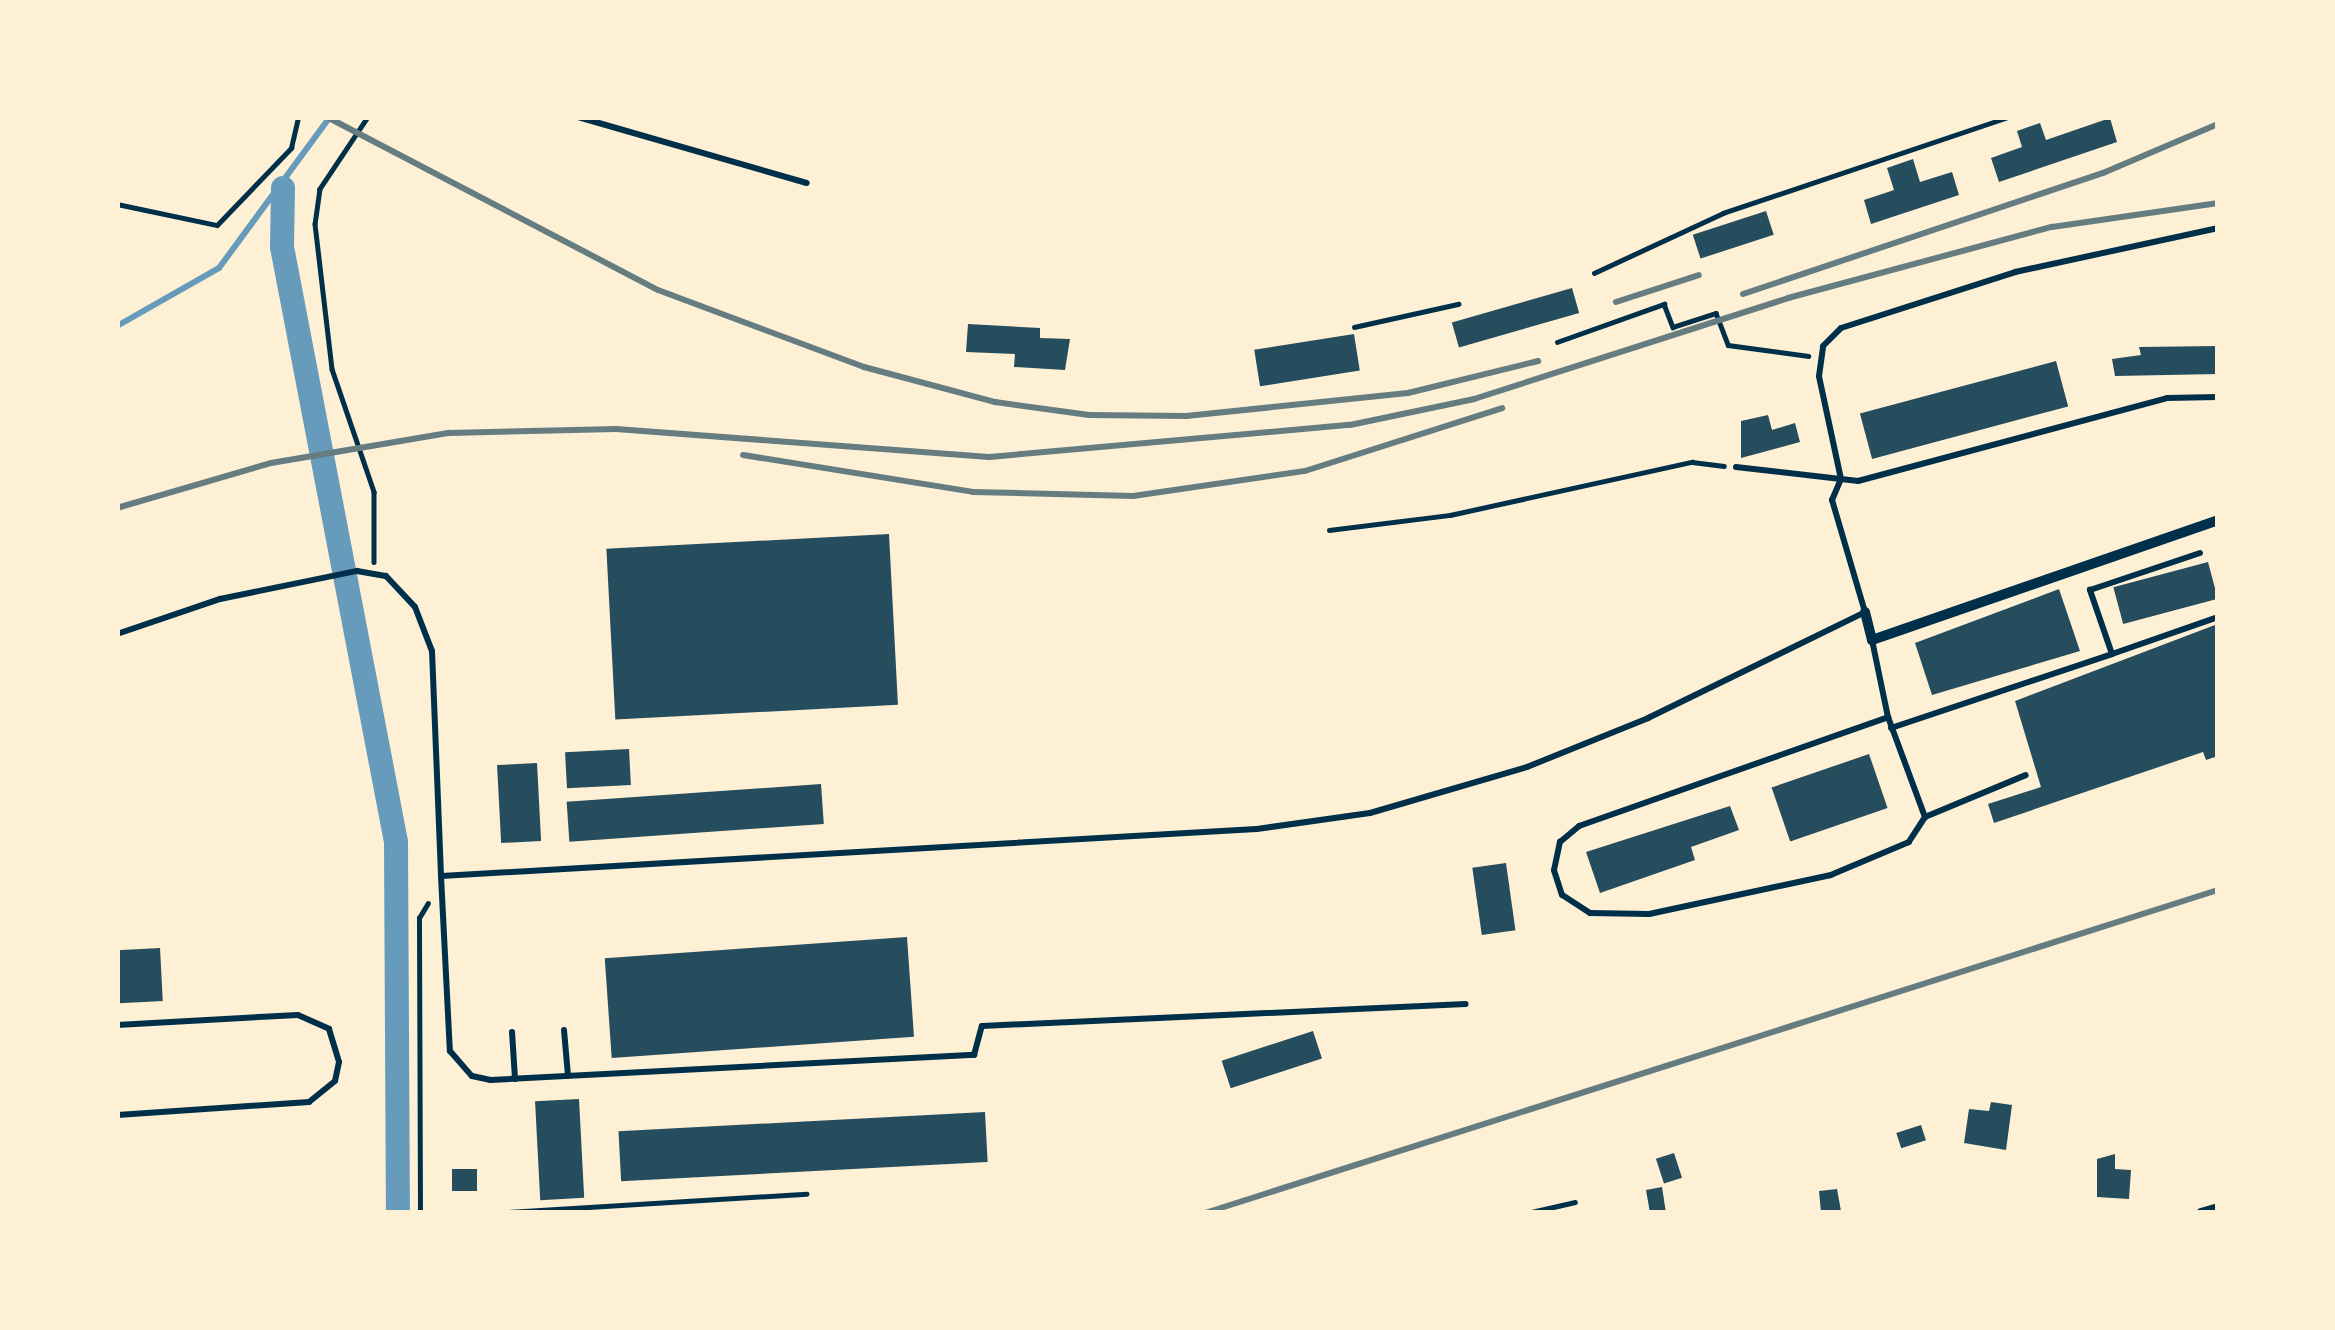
<!DOCTYPE html>
<style>
body{margin:0}
#map{position:relative;width:2335px;height:1330px;overflow:hidden;background:#fdf0d5;font-family:Inter,sans-serif}
div>[style]{position:absolute}
.stream>*{height:6px;margin:-3px;padding:0 3px;transform-origin:3px;border-radius:3px;background:#669bbc}
.canal>*{height:24px;margin:-12px;padding:0 12px;transform-origin:12px;border-radius:12px;background:#669bbc}
.building>*{inset:0;background:#264d5e;transform-origin:0 0}
.path>*{height:4.5px;margin:-2.25px;padding:0 2.25px;transform-origin:2.25px;border-radius:2.25px;background:#003049}
.service>*{height:6px;margin:-3px;padding:0 3px;transform-origin:3px;border-radius:3px;background:#003049}
.minor>*{height:10px;margin:-5px;padding:0 5px;transform-origin:5px;border-radius:5px;background:#003049}
.rail>*{height:6px;margin:-3px;padding:0 3px;transform-origin:3px;border-radius:3px;background:#657d81}
span{translate:-50% -50%;white-space:nowrap;text-align:center;line-height:1.15;-webkit-text-stroke:9px #fdf0d5;paint-order:stroke}
.frame{position:absolute;inset:0;border:120px solid #fdf0d5;pointer-events:none}
</style>
<div id="map">
<div class="stream">
<div style="left:117px;top:326px;width:117px;rotate:-29.6deg"></div>
<div style="left:219px;top:268px;width:187px;rotate:-53.7deg"></div>
</div>
<div class="canal">
<div style="left:283px;top:188px;width:59px;rotate:91deg"></div>
<div style="left:282px;top:247px;width:606px;rotate:79.15deg"></div>
<div style="left:396px;top:842px;width:371px;rotate:89.7deg"></div>
</div>
<div class="building">
<div style="clip-path:polygon(2110px 118px,2117px 142px,1999px 182px,1991px 158px,2022px 147px,2017px 131px,2040px 123px,2046px 140px)"></div>
<div style="clip-path:polygon(1913px 159px,1920px 182px,1952px 172px,1959px 195px,1871px 224px,1864px 200px,1894px 190px,1887px 168px)"></div>
<div style="left:1766px;top:211px;width:25px;height:77px;rotate:72deg"></div>
<div style="left:1572px;top:288px;width:26px;height:125px;rotate:74deg"></div>
<div style="clip-path:polygon(968px 324px,1040px 328px,1040px 338px,1070px 339px,1065px 370px,1014px 367px,1015px 354px,966px 352px)"></div>
<div style="left:1354px;top:334px;width:37px;height:101px;rotate:81deg"></div>
<div style="clip-path:polygon(2218px 346px,2218px 374px,2115px 376px,2112px 359px,2141px 355px,2139px 347px)"></div>
<div style="left:2056px;top:361px;width:47px;height:203px;rotate:75deg"></div>
<div style="clip-path:polygon(1768px 415px,1772px 430px,1795px 423px,1800px 442px,1741px 458px,1741px 421px)"></div>
<div style="left:889px;top:534px;width:171px;height:283px;rotate:87deg"></div>
<div style="left:2208px;top:562px;width:38px;height:98px;rotate:75deg"></div>
<div style="clip-path:polygon(2059px 589px,2080px 651px,1932px 695px,1915px 643px)"></div>
<div style="clip-path:polygon(2215px 625px,2218px 756px,2206px 760px,2203px 752px,1994px 823px,1988px 804px,2041px 787px,2015px 701px)"></div>
<div style="left:629px;top:749px;width:36px;height:64px;rotate:87deg"></div>
<div style="left:1869px;top:754px;width:57px;height:103px;rotate:71deg"></div>
<div style="left:537px;top:763px;width:78px;height:40px;rotate:87deg"></div>
<div style="left:821px;top:784px;width:40px;height:255px;rotate:86deg"></div>
<div style="clip-path:polygon(1730px 806px,1739px 830px,1691px 847px,1695px 860px,1600px 893px,1586px 852px)"></div>
<div style="left:1506px;top:863px;width:68px;height:34px;rotate:82deg"></div>
<div style="left:907px;top:937px;width:100px;height:303px;rotate:86deg"></div>
<div style="left:160px;top:948px;width:53px;height:43px;rotate:87deg"></div>
<div style="left:1313px;top:1031px;width:29px;height:96px;rotate:72deg"></div>
<div style="left:579px;top:1099px;width:99px;height:44px;rotate:87deg"></div>
<div style="clip-path:polygon(1991px 1102px,2012px 1105px,2006px 1150px,1964px 1143px,1969px 1109px,1989px 1111px)"></div>
<div style="left:985px;top:1112px;width:50px;height:367px;rotate:87deg"></div>
<div style="left:1921px;top:1125px;width:16px;height:26px;rotate:72deg"></div>
<div style="left:1674px;top:1153px;width:26px;height:19px;rotate:72deg"></div>
<div style="clip-path:polygon(2115px 1154px,2115px 1169px,2131px 1170px,2129px 1199px,2097px 1197px,2097px 1159px)"></div>
<div style="left:452px;top:1169px;width:25px;height:22px"></div>
<div style="clip-path:polygon(1662px 1187px,1666px 1213px,1650px 1213px,1646px 1190px)"></div>
<div style="clip-path:polygon(1837px 1189px,1841px 1211px,1821px 1212px,1819px 1191px)"></div>
</div>
<div class="path">
<div style="left:368px;top:117px;width:87px;rotate:123.7deg"></div>
<div style="left:320px;top:189px;width:35px;rotate:98deg"></div>
<div style="left:315px;top:224px;width:146px;rotate:83.3deg"></div>
<div style="left:332px;top:369px;width:130px;rotate:71.1deg"></div>
<div style="left:374px;top:492px;width:70px;rotate:90deg"></div>
<div style="left:117px;top:204px;width:102px;rotate:11.9deg"></div>
<div style="left:217px;top:225px;width:107px;rotate:-46.1deg"></div>
<div style="left:291px;top:148px;width:32px;rotate:-77deg"></div>
<div style="left:1594px;top:273px;width:142px;rotate:-24.9deg"></div>
<div style="left:1723px;top:213px;width:302px;rotate:-18.6deg"></div>
<div style="left:1354px;top:327px;width:107px;rotate:-12.5deg"></div>
<div style="left:1557px;top:342px;width:114px;rotate:-19.6deg"></div>
<div style="left:1664px;top:304px;width:25px;rotate:69deg"></div>
<div style="left:1673px;top:327px;width:45px;rotate:-18deg"></div>
<div style="left:1716px;top:313px;width:34px;rotate:69deg"></div>
<div style="left:1728px;top:345px;width:81px;rotate:7.8deg"></div>
<div style="left:1329px;top:530px;width:122px;rotate:-7.1deg"></div>
<div style="left:1450px;top:515px;width:248px;rotate:-12.4deg"></div>
<div style="left:1692px;top:462px;width:32px;rotate:7deg"></div>
<div style="left:420px;top:1213px;width:295px;rotate:-90.2deg"></div>
<div style="left:419px;top:918px;width:17px;rotate:-59deg"></div>
<div style="left:491px;top:1213px;width:316px;rotate:-3.5deg"></div>
<div style="left:1527px;top:1213px;width:49px;rotate:-12.9deg"></div>
</div>
<div class="service">
<div style="left:578px;top:117px;width:238px;rotate:16.1deg"></div>
<div style="left:1736px;top:467px;width:123px;rotate:6.5deg"></div>
<div style="left:1858px;top:481px;width:320px;rotate:-15deg"></div>
<div style="left:2167px;top:398px;width:51px;rotate:-1.1deg"></div>
<div style="left:117px;top:634px;width:109px;rotate:-18.8deg"></div>
<div style="left:220px;top:599px;width:140px;rotate:-11.6deg"></div>
<div style="left:357px;top:571px;width:29px;rotate:10deg"></div>
<div style="left:386px;top:576px;width:42px;rotate:46.9deg"></div>
<div style="left:415px;top:607px;width:47px;rotate:68.9deg"></div>
<div style="left:432px;top:651px;width:225px;rotate:87.7deg"></div>
<div style="left:441px;top:876px;width:817px;rotate:-3.3deg"></div>
<div style="left:1257px;top:829px;width:114px;rotate:-8.1deg"></div>
<div style="left:1370px;top:813px;width:164px;rotate:-16.3deg"></div>
<div style="left:1527px;top:767px;width:131px;rotate:-22deg"></div>
<div style="left:1648px;top:718px;width:242px;rotate:-26deg"></div>
<div style="left:1865px;top:612px;width:117px;rotate:-106.4deg"></div>
<div style="left:1832px;top:500px;width:23px;rotate:-67deg"></div>
<div style="left:1841px;top:479px;width:105px;rotate:-102.1deg"></div>
<div style="left:1819px;top:376px;width:30px;rotate:-82deg"></div>
<div style="left:1823px;top:346px;width:25px;rotate:-45deg"></div>
<div style="left:1841px;top:328px;width:183px;rotate:-17.8deg"></div>
<div style="left:2015px;top:272px;width:208px;rotate:-12.2deg"></div>
<div style="left:1872px;top:640px;width:79px;rotate:78.3deg"></div>
<div style="left:1888px;top:717px;width:107px;rotate:69.7deg"></div>
<div style="left:1925px;top:817px;width:30px;rotate:123deg"></div>
<div style="left:1909px;top:842px;width:85px;rotate:157.1deg"></div>
<div style="left:1831px;top:875px;width:186px;rotate:167.9deg"></div>
<div style="left:1649px;top:914px;width:59px;rotate:-179deg"></div>
<div style="left:1590px;top:913px;width:33px;rotate:-147deg"></div>
<div style="left:1562px;top:895px;width:26px;rotate:-108deg"></div>
<div style="left:1554px;top:870px;width:29px;rotate:-78deg"></div>
<div style="left:1560px;top:842px;width:25px;rotate:-40deg"></div>
<div style="left:1579px;top:826px;width:328px;rotate:-19.4deg"></div>
<div style="left:2112px;top:654px;width:112px;rotate:-19.2deg"></div>
<div style="left:1891px;top:728px;width:233px;rotate:-18.5deg"></div>
<div style="left:2112px;top:654px;width:68px;rotate:-109deg"></div>
<div style="left:2090px;top:590px;width:116px;rotate:-18.6deg"></div>
<div style="left:1925px;top:817px;width:109px;rotate:-22.6deg"></div>
<div style="left:441px;top:876px;width:175px;rotate:87.1deg"></div>
<div style="left:450px;top:1051px;width:33px;rotate:49deg"></div>
<div style="left:472px;top:1076px;width:19px;rotate:12deg"></div>
<div style="left:491px;top:1080px;width:484px;rotate:-3deg"></div>
<div style="left:974px;top:1055px;width:30px;rotate:-75deg"></div>
<div style="left:982px;top:1026px;width:484px;rotate:-2.6deg"></div>
<div style="left:117px;top:1025px;width:181px;rotate:-3.2deg"></div>
<div style="left:298px;top:1015px;width:34px;rotate:24deg"></div>
<div style="left:329px;top:1029px;width:34px;rotate:73deg"></div>
<div style="left:339px;top:1062px;width:19px;rotate:102deg"></div>
<div style="left:335px;top:1081px;width:33px;rotate:141deg"></div>
<div style="left:309px;top:1102px;width:192px;rotate:176.1deg"></div>
<div style="left:564px;top:1030px;width:46px;rotate:85deg"></div>
<div style="left:512px;top:1032px;width:47px;rotate:86.3deg"></div>
</div>
<div class="minor">
<div style="left:1865px;top:612px;width:29px;rotate:76deg"></div>
<div style="left:1872px;top:640px;width:366px;rotate:-19.1deg"></div>
<div style="left:2201px;top:1213px;width:18px;rotate:-16deg"></div>
</div>
<div class="rail">
<div style="left:327px;top:117px;width:373px;rotate:27.6deg"></div>
<div style="left:658px;top:290px;width:220px;rotate:20.5deg"></div>
<div style="left:864px;top:367px;width:136px;rotate:15deg"></div>
<div style="left:995px;top:402px;width:95px;rotate:7.9deg"></div>
<div style="left:1089px;top:415px;width:97px;rotate:0.6deg"></div>
<div style="left:1186px;top:416px;width:223px;rotate:-5.9deg"></div>
<div style="left:1408px;top:393px;width:134px;rotate:-13.8deg"></div>
<div style="left:1743px;top:294px;width:380px;rotate:-18.6deg"></div>
<div style="left:2103px;top:173px;width:125px;rotate:-23.1deg"></div>
<div style="left:1616px;top:302px;width:87px;rotate:-18deg"></div>
<div style="left:743px;top:455px;width:233px;rotate:9.1deg"></div>
<div style="left:973px;top:492px;width:160px;rotate:1.4deg"></div>
<div style="left:1133px;top:496px;width:174px;rotate:-8.3deg"></div>
<div style="left:1305px;top:471px;width:207px;rotate:-17.7deg"></div>
<div style="left:117px;top:508px;width:160px;rotate:-16.3deg"></div>
<div style="left:271px;top:463px;width:181px;rotate:-9.6deg"></div>
<div style="left:449px;top:433px;width:167px;rotate:-1.4deg"></div>
<div style="left:616px;top:429px;width:374px;rotate:4.3deg"></div>
<div style="left:989px;top:457px;width:362px;rotate:-5.1deg"></div>
<div style="left:1350px;top:425px;width:127px;rotate:-11.8deg"></div>
<div style="left:1474px;top:399px;width:330px;rotate:-17.8deg"></div>
<div style="left:1788px;top:298px;width:273px;rotate:-15.1deg"></div>
<div style="left:2052px;top:227px;width:168px;rotate:-8.2deg"></div>
<div style="left:1205px;top:1213px;width:1063px;rotate:-17.69deg"></div>
</div>
<div class="frame"></div>
</div>
